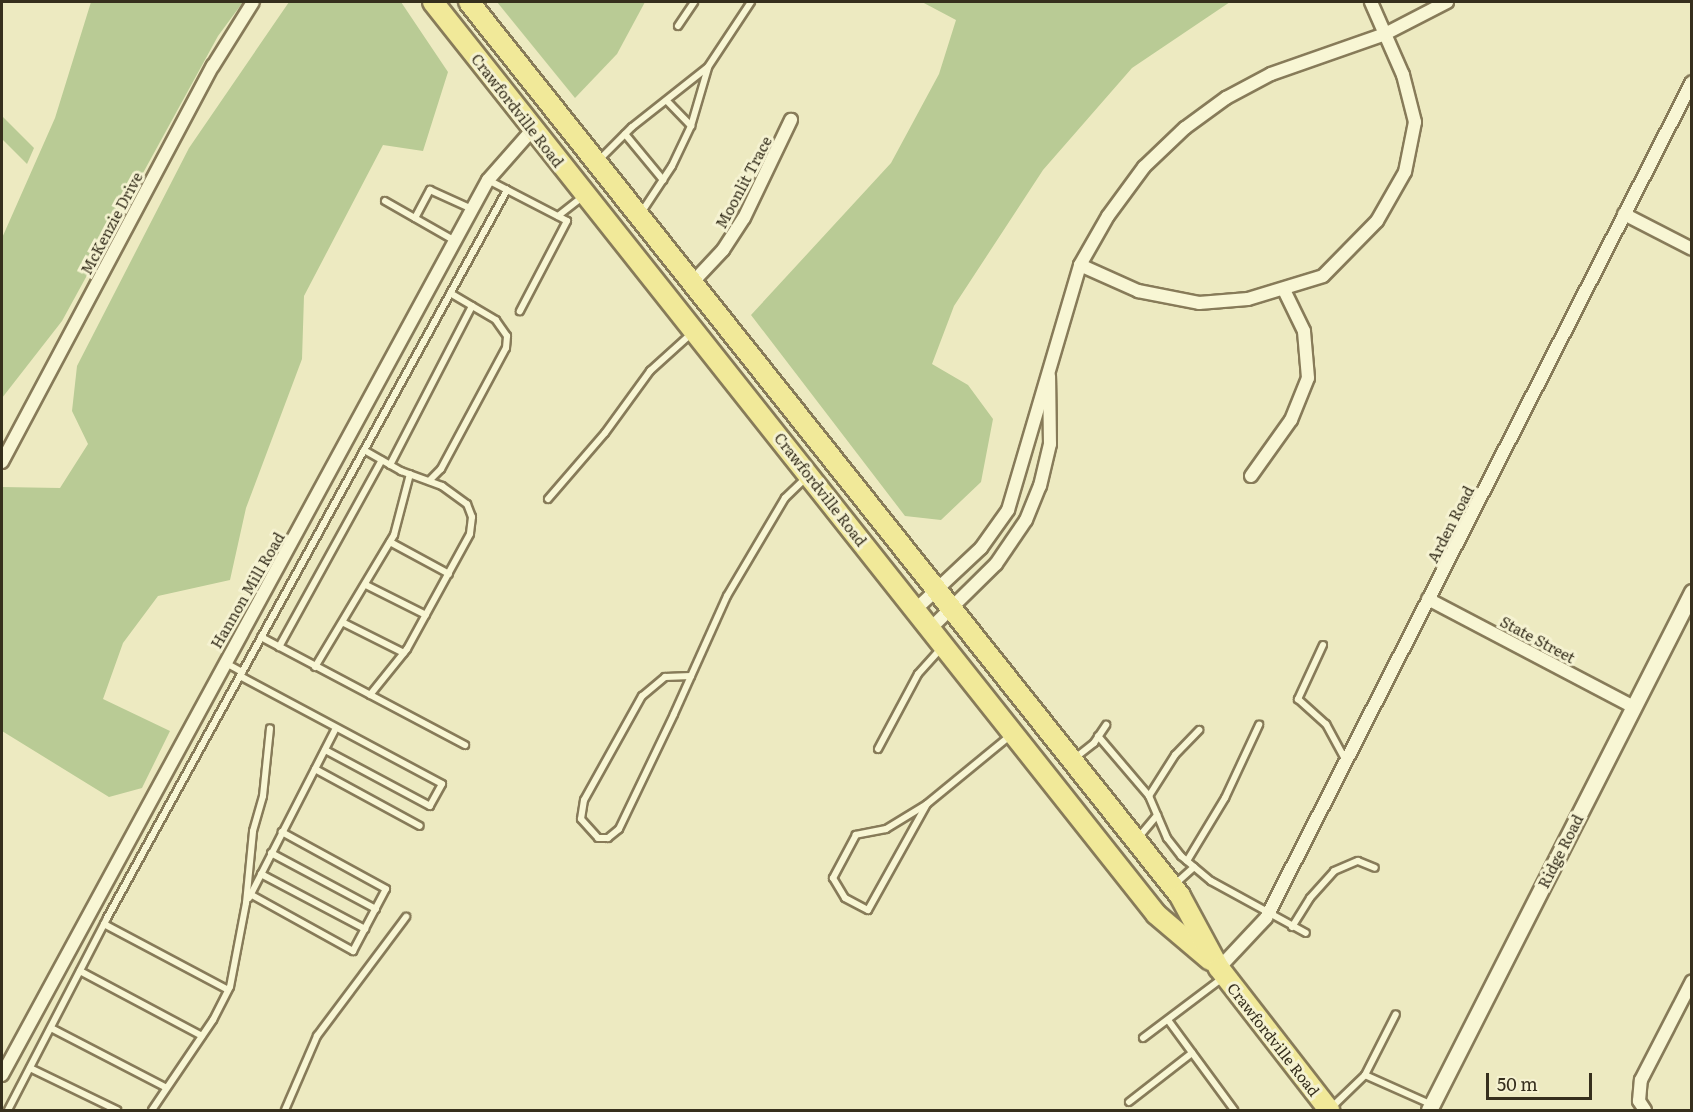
<!DOCTYPE html>
<style>
body{margin:0}
#map{position:relative;width:1693px;height:1112px;overflow:hidden;background:#edeac1;font-family:Literata,serif}
div>[style]{position:absolute}
.green>*{inset:0;background:#b9cb95}
.roads{filter:drop-shadow(2px 0 #877b59) drop-shadow(-2px 0 #877b59) drop-shadow(0 2px #877b59) drop-shadow(0 -2px #877b59)}
.service>*{height:6px;margin:-3px;padding:0 3px;transform-origin:3px;border-radius:3px;background:#f8f6d4}
.minor>*{height:12px;margin:-6px;padding:0 6px;transform-origin:6px;border-radius:6px;background:#f8f6d4}
.tertiary>*{height:15px;margin:-7.5px;padding:0 7.5px;transform-origin:7.5px;border-radius:7.5px;background:#f8f6d4}
.primary>*{height:20px;margin:-10px;padding:0 10px;transform-origin:10px;border-radius:10px;background:#f1e999}
span{translate:-50% -50%;white-space:nowrap;text-align:center;line-height:1.15;-webkit-text-stroke:6px #f5f2d1;paint-order:stroke}
.street-label{font-size:15px;color:#362f1d}
.frame{position:absolute;inset:0;border:3px solid #362f1d;pointer-events:none}
.scale{position:absolute;left:1486px;top:1073px;width:106px;height:27px;box-sizing:border-box;border:3px solid #362f1d;border-top:0;padding-left:8px;font-size:18px;line-height:21px;white-space:nowrap;color:#362f1d;-webkit-text-stroke:4px #f5f2d1;paint-order:stroke}
</style>
<div id="map">
<div class="green">
<div style="clip-path:polygon(91px 2px,243px 2px,218px 36px,62px 321px,2px 398px,2px 238px,55px 118px)"></div>
<div style="clip-path:polygon(289px 2px,401px 2px,448px 72px,423px 151px,383px 145px,304px 296px,302px 359px,246px 508px,230px 580px,158px 596px,123px 643px,103px 699px,170px 731px,142px 788px,109px 797px,2px 731px,2px 487px,60px 488px,88px 444px,72px 411px,77px 366px,189px 148px)"></div>
<div style="clip-path:polygon(497px 2px,645px 2px,617px 54px,575px 98px)"></div>
<div style="clip-path:polygon(922px 2px,1230px 2px,1132px 68px,1043px 170px,954px 306px,932px 364px,968px 385px,993px 419px,981px 482px,941px 520px,905px 516px,751px 315px,891px 163px,939px 74px,956px 20px)"></div>
<div style="clip-path:polygon(2px 116px,34px 148px,27px 164px,2px 139px)"></div>
</div>
<div class="roads">
<div class="service">
<div style="left:678px;top:26px;width:29px;rotate:-56deg"></div>
<div style="left:667px;top:101px;width:35px;rotate:46deg"></div>
<div style="left:625px;top:134px;width:60px;rotate:50.4deg"></div>
<div style="left:600px;top:159px;width:45px;rotate:-45deg"></div>
<div style="left:632px;top:127px;width:97px;rotate:-38.3deg"></div>
<div style="left:708px;top:67px;width:78px;rotate:-56.5deg"></div>
<div style="left:488px;top:180px;width:89px;rotate:27.4deg"></div>
<div style="left:567px;top:221px;width:102px;rotate:117.6deg"></div>
<div style="left:385px;top:201px;width:81px;rotate:29.7deg"></div>
<div style="left:641px;top:213px;width:56px;rotate:-56.6deg"></div>
<div style="left:672px;top:166px;width:44px;rotate:-64.6deg"></div>
<div style="left:691px;top:126px;width:60px;rotate:-73.7deg"></div>
<div style="left:558px;top:216px;width:31px;rotate:-38deg"></div>
<div style="left:415px;top:218px;width:32px;rotate:-62deg"></div>
<div style="left:430px;top:190px;width:46px;rotate:24.3deg"></div>
<div style="left:364px;top:450px;width:43px;rotate:29.6deg"></div>
<div style="left:401px;top:471px;width:44px;rotate:20.1deg"></div>
<div style="left:442px;top:486px;width:31px;rotate:36deg"></div>
<div style="left:467px;top:504px;width:14px;rotate:69deg"></div>
<div style="left:472px;top:517px;width:17px;rotate:97deg"></div>
<div style="left:470px;top:534px;width:131px;rotate:118.7deg"></div>
<div style="left:407px;top:649px;width:59px;rotate:128.8deg"></div>
<div style="left:390px;top:465px;width:179px;rotate:-62.7deg"></div>
<div style="left:429px;top:481px;width:17px;rotate:-45deg"></div>
<div style="left:441px;top:469px;width:137px;rotate:-61.8deg"></div>
<div style="left:506px;top:348px;width:12px;rotate:-85deg"></div>
<div style="left:507px;top:336px;width:19px;rotate:-125deg"></div>
<div style="left:496px;top:320px;width:53px;rotate:-149.6deg"></div>
<div style="left:548px;top:499px;width:87px;rotate:-49.2deg"></div>
<div style="left:605px;top:433px;width:77px;rotate:-54deg"></div>
<div style="left:650px;top:371px;width:57px;rotate:-42.1deg"></div>
<div style="left:390px;top:542px;width:67px;rotate:28.5deg"></div>
<div style="left:366px;top:585px;width:67px;rotate:26.6deg"></div>
<div style="left:344px;top:623px;width:67px;rotate:26.6deg"></div>
<div style="left:261px;top:637px;width:231px;rotate:27.9deg"></div>
<div style="left:1323px;top:645px;width:60px;rotate:114.8deg"></div>
<div style="left:1298px;top:699px;width:38px;rotate:42deg"></div>
<div style="left:1326px;top:724px;width:42px;rotate:61.6deg"></div>
<div style="left:279px;top:647px;width:213px;rotate:-61.2deg"></div>
<div style="left:224px;top:662px;width:21px;rotate:29deg"></div>
<div style="left:315px;top:667px;width:154px;rotate:-59.1deg"></div>
<div style="left:394px;top:535px;width:63px;rotate:-75.3deg"></div>
<div style="left:240px;top:676px;width:229px;rotate:28.1deg"></div>
<div style="left:442px;top:784px;width:25px;rotate:119deg"></div>
<div style="left:430px;top:806px;width:119px;rotate:-151.9deg"></div>
<div style="left:691px;top:676px;width:26px;rotate:178deg"></div>
<div style="left:665px;top:677px;width:30px;rotate:140deg"></div>
<div style="left:642px;top:696px;width:119px;rotate:119.1deg"></div>
<div style="left:584px;top:800px;width:19px;rotate:99deg"></div>
<div style="left:581px;top:819px;width:25px;rotate:48deg"></div>
<div style="left:598px;top:838px;width:10px"></div>
<div style="left:608px;top:838px;width:14px;rotate:-39deg"></div>
<div style="left:619px;top:829px;width:127px;rotate:-64.4deg"></div>
<div style="left:674px;top:714px;width:129px;rotate:-65.8deg"></div>
<div style="left:727px;top:596px;width:114px;rotate:-59.4deg"></div>
<div style="left:785px;top:498px;width:30px;rotate:-44deg"></div>
<div style="left:1098px;top:736px;width:79px;rotate:49.6deg"></div>
<div style="left:1149px;top:796px;width:46px;rotate:66.8deg"></div>
<div style="left:1167px;top:838px;width:23px;rotate:52deg"></div>
<div style="left:1181px;top:856px;width:39px;rotate:40deg"></div>
<div style="left:1211px;top:881px;width:108px;rotate:28.7deg"></div>
<div style="left:878px;top:749px;width:85px;rotate:-61.9deg"></div>
<div style="left:918px;top:674px;width:36px;rotate:-48deg"></div>
<div style="left:1075px;top:758px;width:24px;rotate:-38deg"></div>
<div style="left:1094px;top:743px;width:22px;rotate:-56deg"></div>
<div style="left:315px;top:769px;width:119px;rotate:28.5deg"></div>
<div style="left:1149px;top:796px;width:49px;rotate:-57.6deg"></div>
<div style="left:1175px;top:755px;width:35px;rotate:-46deg"></div>
<div style="left:927px;top:804px;width:48px;rotate:148.6deg"></div>
<div style="left:886px;top:829px;width:31px;rotate:169deg"></div>
<div style="left:856px;top:835px;width:49px;rotate:118.1deg"></div>
<div style="left:833px;top:878px;width:23px;rotate:59deg"></div>
<div style="left:845px;top:898px;width:26px;rotate:28deg"></div>
<div style="left:868px;top:910px;width:121px;rotate:-60.9deg"></div>
<div style="left:927px;top:804px;width:109px;rotate:-39.4deg"></div>
<div style="left:1138px;top:838px;width:30px;rotate:-50deg"></div>
<div style="left:271px;top:853px;width:119px;rotate:28.1deg"></div>
<div style="left:1187px;top:861px;width:74px;rotate:-58.9deg"></div>
<div style="left:1225px;top:798px;width:81px;rotate:-65deg"></div>
<div style="left:261px;top:874px;width:118px;rotate:27.9deg"></div>
<div style="left:1174px;top:885px;width:27px;rotate:-42deg"></div>
<div style="left:250px;top:894px;width:118px;rotate:29deg"></div>
<div style="left:353px;top:951px;width:70px;rotate:-62deg"></div>
<div style="left:386px;top:889px;width:119px;rotate:-151.3deg"></div>
<div style="left:249px;top:898px;width:191px;rotate:-62.9deg"></div>
<div style="left:104px;top:924px;width:140px;rotate:28deg"></div>
<div style="left:1292px;top:927px;width:34px;rotate:-58deg"></div>
<div style="left:1310px;top:898px;width:36px;rotate:-48deg"></div>
<div style="left:1334px;top:871px;width:26px;rotate:-23deg"></div>
<div style="left:1358px;top:861px;width:18px;rotate:22deg"></div>
<div style="left:80px;top:971px;width:138px;rotate:28deg"></div>
<div style="left:1168px;top:1020px;width:112px;rotate:53.7deg"></div>
<div style="left:51px;top:1028px;width:128px;rotate:27.4deg"></div>
<div style="left:1143px;top:1038px;width:101px;rotate:-37deg"></div>
<div style="left:30px;top:1068px;width:97px;rotate:25.8deg"></div>
<div style="left:1365px;top:1075px;width:71px;rotate:24deg"></div>
<div style="left:1129px;top:1102px;width:80px;rotate:-37.9deg"></div>
<div style="left:1331px;top:1108px;width:47px;rotate:-44.1deg"></div>
<div style="left:1365px;top:1075px;width:68px;rotate:-63.1deg"></div>
<div style="left:8px;top:1110px;width:216px;rotate:-62.7deg"></div>
<div style="left:107px;top:918px;width:831px;rotate:-61.21deg"></div>
<div style="left:152px;top:1110px;width:109px;rotate:-55.9deg"></div>
<div style="left:213px;top:1020px;width:37px;rotate:-63deg"></div>
<div style="left:230px;top:987px;width:86px;rotate:-79.2deg"></div>
<div style="left:246px;top:903px;width:72px;rotate:-84.4deg"></div>
<div style="left:253px;top:831px;width:36px;rotate:-74deg"></div>
<div style="left:263px;top:796px;width:68px;rotate:-84.1deg"></div>
<div style="left:285px;top:1110px;width:81px;rotate:-66.6deg"></div>
<div style="left:317px;top:1036px;width:149px;rotate:-53.2deg"></div>
</div>
<div class="minor">
<div style="left:1624px;top:214px;width:76px;rotate:27.2deg"></div>
<div style="left:1080px;top:265px;width:64px;rotate:24.1deg"></div>
<div style="left:1138px;top:291px;width:62px;rotate:11.1deg"></div>
<div style="left:1199px;top:303px;width:49px;rotate:-4.7deg"></div>
<div style="left:1248px;top:299px;width:78px;rotate:-17deg"></div>
<div style="left:1323px;top:276px;width:77px;rotate:-45.5deg"></div>
<div style="left:1377px;top:221px;width:56px;rotate:-60.3deg"></div>
<div style="left:1405px;top:172px;width:51px;rotate:-78.7deg"></div>
<div style="left:1415px;top:122px;width:49px;rotate:-104.3deg"></div>
<div style="left:1403px;top:75px;width:80px;rotate:-113.7deg"></div>
<div style="left:693px;top:282px;width:44px;rotate:-46.8deg"></div>
<div style="left:723px;top:250px;width:38px;rotate:-57deg"></div>
<div style="left:744px;top:218px;width:109px;rotate:-64.4deg"></div>
<div style="left:2px;top:462px;width:449px;rotate:-62deg"></div>
<div style="left:213px;top:66px;width:75px;rotate:-58deg"></div>
<div style="left:1251px;top:476px;width:69px;rotate:-54.5deg"></div>
<div style="left:1291px;top:420px;width:45px;rotate:-68deg"></div>
<div style="left:1308px;top:378px;width:47px;rotate:-94.9deg"></div>
<div style="left:1304px;top:331px;width:46px;rotate:-116deg"></div>
<div style="left:1428px;top:599px;width:233px;rotate:27.7deg"></div>
<div style="left:916px;top:609px;width:89px;rotate:-43.2deg"></div>
<div style="left:981px;top:548px;width:47px;rotate:-54.6deg"></div>
<div style="left:1008px;top:510px;width:255px;rotate:-73.6deg"></div>
<div style="left:1080px;top:265px;width:56px;rotate:-60.3deg"></div>
<div style="left:1108px;top:216px;width:61px;rotate:-53.7deg"></div>
<div style="left:1144px;top:167px;width:57px;rotate:-43.6deg"></div>
<div style="left:1185px;top:128px;width:51px;rotate:-36.2deg"></div>
<div style="left:1226px;top:98px;width:51px;rotate:-28.1deg"></div>
<div style="left:1271px;top:74px;width:121px;rotate:-19.3deg"></div>
<div style="left:1385px;top:34px;width:70px;rotate:-27.3deg"></div>
<div style="left:931px;top:628px;width:91px;rotate:-44.6deg"></div>
<div style="left:996px;top:564px;width:53px;rotate:-55.7deg"></div>
<div style="left:1026px;top:520px;width:37px;rotate:-68deg"></div>
<div style="left:1040px;top:486px;width:43px;rotate:-76.6deg"></div>
<div style="left:1050px;top:444px;width:68px;rotate:-90.8deg"></div>
<div style="left:1219px;top:968px;width:69px;rotate:-46.8deg"></div>
<div style="left:1266px;top:918px;width:938px;rotate:-63deg"></div>
<div style="left:2px;top:1075px;width:1018px;rotate:-61.5deg"></div>
<div style="left:488px;top:180px;width:68px;rotate:-48.6deg"></div>
<div style="left:1645px;top:1110px;width:11px;rotate:-124deg"></div>
<div style="left:1639px;top:1101px;width:21px;rotate:-85deg"></div>
<div style="left:1641px;top:1080px;width:111px;rotate:-62.7deg"></div>
</div>
<div class="tertiary">
<div style="left:1429px;top:1110px;width:581px;rotate:-63.08deg"></div>
</div>
<div class="primary">
<div style="left:433px;top:2px;width:1164px;rotate:51.59deg"></div>
<div style="left:1156px;top:914px;width:71px;rotate:40.4deg"></div>
<div style="left:469px;top:2px;width:1142px;rotate:51.5deg"></div>
<div style="left:1180px;top:896px;width:82px;rotate:61.6deg"></div>
<div style="left:1219px;top:968px;width:180px;rotate:52.2deg"></div>
</div>
</div>
<div class="street-label">
<span style="left:518px;top:110px;rotate:52deg">Crawfordville Road</span>
<span style="left:743px;top:182px;rotate:-62deg">Moonlit Trace</span>
<span style="left:111px;top:223px;rotate:-62deg">McKenzie Drive</span>
<span style="left:821px;top:489px;rotate:52deg">Crawfordville Road</span>
<span style="left:1450px;top:524px;rotate:-63deg">Arden Road</span>
<span style="left:247px;top:590px;rotate:-60deg">Hannon Mill Road</span>
<span style="left:1538px;top:639px;rotate:28deg">State Street</span>
<span style="left:1560px;top:851px;rotate:-63deg">Ridge Road</span>
<span style="left:1274px;top:1039px;rotate:52deg">Crawfordville Road</span>
</div>
<div class="frame"></div>
<div class="scale">50 m</div>
</div>
